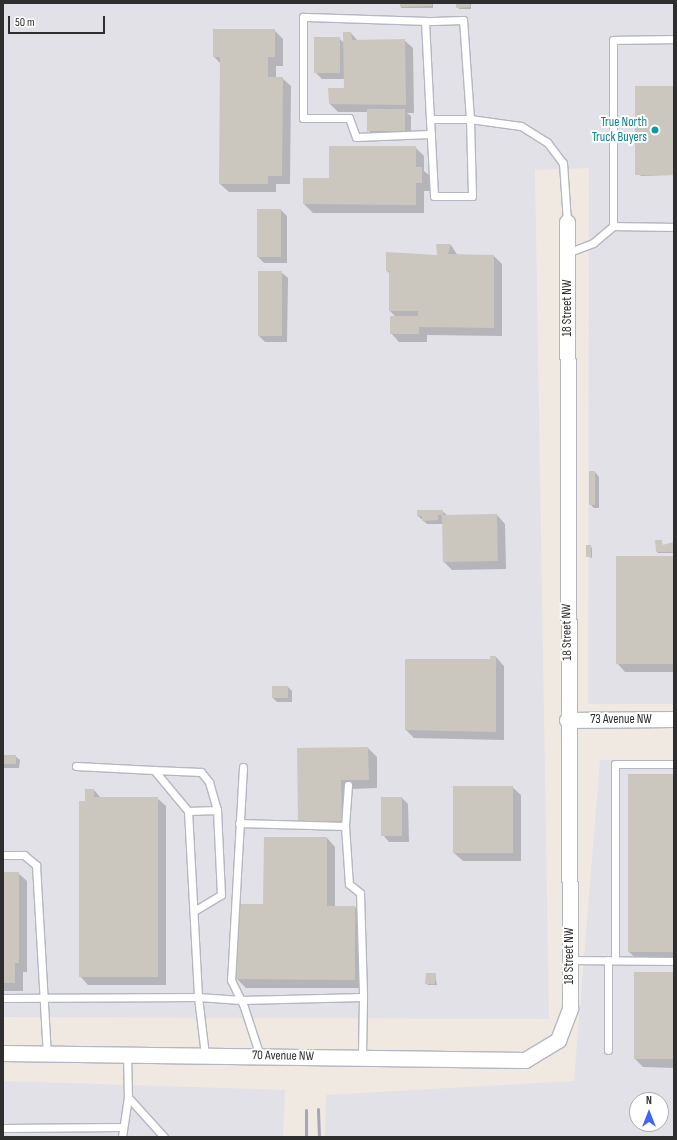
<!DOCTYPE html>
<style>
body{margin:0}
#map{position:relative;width:677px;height:1140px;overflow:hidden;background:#efe9e1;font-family:"Sofia Sans Condensed",sans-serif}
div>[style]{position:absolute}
.industrial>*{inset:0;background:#e3e1e8}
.shadow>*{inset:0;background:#0003;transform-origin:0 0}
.building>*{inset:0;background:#cbc7bf;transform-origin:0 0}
.roads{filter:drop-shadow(1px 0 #b4b7c1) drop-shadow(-1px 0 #b4b7c1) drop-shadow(0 1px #b4b7c1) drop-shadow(0 -1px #b4b7c1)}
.lane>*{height:7px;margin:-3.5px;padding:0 3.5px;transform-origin:3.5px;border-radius:3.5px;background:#fff}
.street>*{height:15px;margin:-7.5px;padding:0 7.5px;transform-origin:7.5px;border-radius:7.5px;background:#fff}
.rail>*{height:3px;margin:-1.5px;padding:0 1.5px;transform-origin:1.5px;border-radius:1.5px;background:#a3a6b8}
.dots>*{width:11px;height:11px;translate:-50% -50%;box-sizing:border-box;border:2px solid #fff;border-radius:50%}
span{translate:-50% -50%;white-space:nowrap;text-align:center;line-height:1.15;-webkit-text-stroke:4px #fff;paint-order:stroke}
.culture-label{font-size:13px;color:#0d838f}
.right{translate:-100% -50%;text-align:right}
.street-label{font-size:13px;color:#2e2e2e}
.frame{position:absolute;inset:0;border:4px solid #2e2e2e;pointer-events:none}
.north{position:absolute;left:629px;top:1092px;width:40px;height:40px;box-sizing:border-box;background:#fff;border:1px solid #ababab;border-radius:50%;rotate:0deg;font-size:11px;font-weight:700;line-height:16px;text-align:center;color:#2e2e2e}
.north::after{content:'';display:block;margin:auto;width:14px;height:18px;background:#4264fb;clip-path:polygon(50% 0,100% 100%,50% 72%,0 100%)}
.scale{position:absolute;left:8px;top:16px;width:97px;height:18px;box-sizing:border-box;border:2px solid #2e2e2e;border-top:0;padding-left:5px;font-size:12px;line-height:14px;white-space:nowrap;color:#2e2e2e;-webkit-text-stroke:3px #fff;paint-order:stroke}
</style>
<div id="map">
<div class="industrial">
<div style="clip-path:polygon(3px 3px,674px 3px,674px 704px,588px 704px,589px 168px,535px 170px,549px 1019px,3px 1017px)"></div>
<div style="clip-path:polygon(evenodd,600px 760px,674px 760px,674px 1137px,325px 1137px,326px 1095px,574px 1081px,600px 760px,637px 1100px,661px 1100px,661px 1124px,637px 1124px,637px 1100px)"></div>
<div style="clip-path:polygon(3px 1081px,285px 1090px,283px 1137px,3px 1137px)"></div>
</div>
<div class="shadow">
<div style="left:401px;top:3px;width:32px;height:5px"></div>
<div style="clip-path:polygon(457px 3px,471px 3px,471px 9px,459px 9px)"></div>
<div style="clip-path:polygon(274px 30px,283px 39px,283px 66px,276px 66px,276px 78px,282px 78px,291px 86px,290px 184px,276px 184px,276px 192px,229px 192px,220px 184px,221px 64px,214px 57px)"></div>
<div style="clip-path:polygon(351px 33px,358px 41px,404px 40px,413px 48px,414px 113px,407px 113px,411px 116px,411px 137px,375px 137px,368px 130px,368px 112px,338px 112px,330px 104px,345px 89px,345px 79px,322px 79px,316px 73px,339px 38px,344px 43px)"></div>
<div style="clip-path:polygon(674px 87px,674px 175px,641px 176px,640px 175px)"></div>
<div style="clip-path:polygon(415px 147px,424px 156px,424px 171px,430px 176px,430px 191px,424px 191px,424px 213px,313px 213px,304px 204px,330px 179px)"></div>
<div style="clip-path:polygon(281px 210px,287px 216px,287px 263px,264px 263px,258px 257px)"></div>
<div style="clip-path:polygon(451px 245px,458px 256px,494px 256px,502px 264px,502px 336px,427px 335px,427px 342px,399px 342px,391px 333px,396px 317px,390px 311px,390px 274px,387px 271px,438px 256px)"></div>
<div style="clip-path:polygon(281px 272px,288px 278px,287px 342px,265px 342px,258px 335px)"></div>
<div style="clip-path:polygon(590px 472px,595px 472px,599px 477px,599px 508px,594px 508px,590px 504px)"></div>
<div style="clip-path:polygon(442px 511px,447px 515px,497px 515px,505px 524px,506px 569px,452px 570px,444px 562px,443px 524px,427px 524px,418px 516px)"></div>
<div style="clip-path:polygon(661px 541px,663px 546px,674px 543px,674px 553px,658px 553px,657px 552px)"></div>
<div style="clip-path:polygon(590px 546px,592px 548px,592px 558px,587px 556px)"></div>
<div style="clip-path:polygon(674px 557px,674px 672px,625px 672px,617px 663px)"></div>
<div style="clip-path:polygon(496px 657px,504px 666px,504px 740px,414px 738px,406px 730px)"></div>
<div style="clip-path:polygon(288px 687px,292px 691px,292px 702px,277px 702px,273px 698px)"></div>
<div style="clip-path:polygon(368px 748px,377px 757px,377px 788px,350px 789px,350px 829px,308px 830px,299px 821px,298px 749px)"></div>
<div style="clip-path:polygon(3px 756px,15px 756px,20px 760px,19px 768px,3px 768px)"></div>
<div style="clip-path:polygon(674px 775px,674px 960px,638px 960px,629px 952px)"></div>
<div style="clip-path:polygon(512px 787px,521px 795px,521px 861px,463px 861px,454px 853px)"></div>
<div style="clip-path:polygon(94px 790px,101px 798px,157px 798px,166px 806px,166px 985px,88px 985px,80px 976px,86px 802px)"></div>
<div style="clip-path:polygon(402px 798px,408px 804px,409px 842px,389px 842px,383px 835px)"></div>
<div style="clip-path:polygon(327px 838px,335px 847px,335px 907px,355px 907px,364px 916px,363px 988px,246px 988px,237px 979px)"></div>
<div style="clip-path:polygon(3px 873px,18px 873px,27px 881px,27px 972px,23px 972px,23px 991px,3px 991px)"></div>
<div style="clip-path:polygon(674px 973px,674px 1068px,643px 1067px,635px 1059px)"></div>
<div style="clip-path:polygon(435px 974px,437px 985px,428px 985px,426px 983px)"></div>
</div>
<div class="building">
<div style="clip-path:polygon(400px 3px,432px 3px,432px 6px,400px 7px)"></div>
<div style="clip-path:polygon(456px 3px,470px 3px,470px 7px,456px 8px)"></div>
<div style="clip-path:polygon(213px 29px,275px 29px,275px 57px,268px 57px,268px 77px,283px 77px,282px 176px,268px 176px,268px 184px,219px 184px,220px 57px,213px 57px)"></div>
<div style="clip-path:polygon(343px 32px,351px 32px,352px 40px,405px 39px,406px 105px,329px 104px,328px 88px,344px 88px)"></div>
<div style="left:314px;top:37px;width:26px;height:36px"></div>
<div style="left:635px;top:86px;width:39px;height:89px"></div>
<div style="left:367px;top:109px;width:38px;height:22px"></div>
<div style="clip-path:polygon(329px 146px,416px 146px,416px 167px,422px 167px,422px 183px,416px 183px,416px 205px,303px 204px,303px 178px,329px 178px)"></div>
<div style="left:257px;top:209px;width:24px;height:48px"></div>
<div style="clip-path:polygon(436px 244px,451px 244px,448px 254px,494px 255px,494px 328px,419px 327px,419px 334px,390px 334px,390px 316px,418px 316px,418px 311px,389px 311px,389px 271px,386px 271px,386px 252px,437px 255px)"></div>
<div style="left:258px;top:271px;width:24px;height:65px"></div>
<div style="left:589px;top:471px;width:6px;height:34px"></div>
<div style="clip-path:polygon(417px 510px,443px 510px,443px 515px,438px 515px,438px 520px,422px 521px,422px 516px,417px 516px)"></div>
<div style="left:497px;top:514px;width:47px;height:55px;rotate:89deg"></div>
<div style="clip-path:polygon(655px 540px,662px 540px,662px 545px,674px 542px,674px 552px,656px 552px)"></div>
<div style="left:586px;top:545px;width:5px;height:12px"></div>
<div style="left:616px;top:556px;width:58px;height:108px"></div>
<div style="clip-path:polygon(490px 656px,496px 656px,496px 732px,405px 730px,405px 659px,490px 659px)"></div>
<div style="left:272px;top:686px;width:16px;height:12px"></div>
<div style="clip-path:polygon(368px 747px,369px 780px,341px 780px,342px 821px,298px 821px,297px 748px)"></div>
<div style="left:3px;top:755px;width:13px;height:9px"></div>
<div style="left:674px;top:774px;width:178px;height:46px;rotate:90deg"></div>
<div style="left:453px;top:786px;width:60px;height:67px"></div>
<div style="clip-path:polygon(85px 789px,94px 789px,94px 797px,158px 797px,158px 977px,79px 977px,79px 801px,85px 801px)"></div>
<div style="left:381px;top:797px;width:21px;height:39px"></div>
<div style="clip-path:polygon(264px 837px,327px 837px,327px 906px,355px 906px,355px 980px,236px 979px,236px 904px,263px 904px)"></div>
<div style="clip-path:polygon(3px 872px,19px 872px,19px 963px,15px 963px,15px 983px,3px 983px)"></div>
<div style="left:634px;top:972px;width:40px;height:87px"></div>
<div style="clip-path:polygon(426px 973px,436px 973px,435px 984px,425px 984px)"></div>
</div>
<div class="roads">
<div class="lane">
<div style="left:425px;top:21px;width:122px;rotate:-178.1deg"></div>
<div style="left:303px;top:17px;width:101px;rotate:90deg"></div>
<div style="left:303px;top:118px;width:46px"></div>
<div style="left:349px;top:118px;width:20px;rotate:70deg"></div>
<div style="left:356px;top:137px;width:75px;rotate:-2.3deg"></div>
<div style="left:430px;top:119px;width:40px"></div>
<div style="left:470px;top:119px;width:99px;rotate:-94deg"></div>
<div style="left:463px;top:20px;width:38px;rotate:178deg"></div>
<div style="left:425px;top:21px;width:98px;rotate:87.1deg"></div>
<div style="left:430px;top:119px;width:77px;rotate:87deg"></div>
<div style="left:434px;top:196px;width:38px"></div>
<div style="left:472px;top:196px;width:77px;rotate:-91.5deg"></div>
<div style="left:470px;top:119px;width:51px;rotate:7.8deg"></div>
<div style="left:521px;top:126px;width:31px;rotate:32deg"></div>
<div style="left:547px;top:142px;width:26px;rotate:53deg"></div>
<div style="left:563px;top:163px;width:59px;rotate:86.1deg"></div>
<div style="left:613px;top:226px;width:186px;rotate:-90deg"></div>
<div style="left:613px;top:40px;width:61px;rotate:-0.9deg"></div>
<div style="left:567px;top:253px;width:28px;rotate:-21deg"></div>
<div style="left:593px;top:243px;width:26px;rotate:-40deg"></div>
<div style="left:613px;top:226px;width:61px;rotate:0.9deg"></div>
<div style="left:76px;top:766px;width:78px;rotate:2.9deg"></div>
<div style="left:154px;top:770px;width:53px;rotate:50.3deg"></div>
<div style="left:188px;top:811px;width:186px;rotate:86.9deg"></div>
<div style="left:198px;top:997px;width:43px;rotate:4deg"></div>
<div style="left:241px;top:1000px;width:122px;rotate:-1.4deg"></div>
<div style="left:363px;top:997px;width:60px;rotate:91deg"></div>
<div style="left:243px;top:767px;width:213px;rotate:93.2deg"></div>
<div style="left:231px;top:980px;width:30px;rotate:64deg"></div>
<div style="left:244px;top:1007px;width:52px;rotate:71.9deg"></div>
<div style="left:154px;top:770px;width:47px;rotate:2.4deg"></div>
<div style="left:201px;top:772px;width:13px;rotate:51deg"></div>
<div style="left:209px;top:782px;width:29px;rotate:74deg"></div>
<div style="left:217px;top:810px;width:29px;rotate:178deg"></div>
<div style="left:239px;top:823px;width:106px;rotate:1.6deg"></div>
<div style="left:345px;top:826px;width:58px;rotate:86.1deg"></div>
<div style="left:349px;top:884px;width:14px;rotate:39deg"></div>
<div style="left:360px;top:893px;width:104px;rotate:88.3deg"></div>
<div style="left:345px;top:826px;width:41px;rotate:-85.8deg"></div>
<div style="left:3px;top:855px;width:21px"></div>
<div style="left:24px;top:855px;width:16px;rotate:40deg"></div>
<div style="left:36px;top:865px;width:188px;rotate:86.7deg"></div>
<div style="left:194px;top:911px;width:31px;rotate:-31deg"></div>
<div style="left:221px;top:895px;width:85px;rotate:-92.7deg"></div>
<div style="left:569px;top:960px;width:105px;rotate:0.5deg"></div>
<div style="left:608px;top:960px;width:90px;rotate:90deg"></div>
<div style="left:615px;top:960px;width:196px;rotate:-90deg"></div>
<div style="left:615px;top:764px;width:59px"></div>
<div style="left:3px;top:998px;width:195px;rotate:-0.3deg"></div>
<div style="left:198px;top:997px;width:58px;rotate:83.1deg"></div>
<div style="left:127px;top:1054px;width:43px;rotate:88.7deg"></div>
<div style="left:128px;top:1097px;width:54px;rotate:48deg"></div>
<div style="left:3px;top:1128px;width:119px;rotate:-0.5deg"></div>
<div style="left:122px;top:1137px;width:40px;rotate:-81.5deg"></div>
</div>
<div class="street">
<div style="left:567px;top:720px;width:107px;rotate:-0.5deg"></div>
<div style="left:3px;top:1053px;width:522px;rotate:0.77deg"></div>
<div style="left:525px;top:1060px;width:39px;rotate:-31deg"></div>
<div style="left:558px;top:1040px;width:34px;rotate:-69deg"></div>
<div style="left:570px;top:1008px;width:786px;rotate:-90.22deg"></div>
</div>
</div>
<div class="rail">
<div style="left:318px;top:1109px;width:28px;rotate:88deg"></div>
<div style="left:306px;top:1110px;width:27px;rotate:90deg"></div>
</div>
<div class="dots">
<div style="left:655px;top:130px;background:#0f9aa8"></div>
</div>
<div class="culture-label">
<span class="right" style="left:647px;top:130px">True North<br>Truck Buyers</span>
</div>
<div class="street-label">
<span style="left:567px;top:308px;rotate:-90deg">18 Street NW</span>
<span style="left:567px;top:632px;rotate:-91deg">18 Street NW</span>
<span style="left:621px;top:719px">73 Avenue NW</span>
<span style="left:569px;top:956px;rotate:-90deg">18 Street NW</span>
<span style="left:283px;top:1056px;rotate:1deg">70 Avenue NW</span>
</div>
<div class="frame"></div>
<div class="north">N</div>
<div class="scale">50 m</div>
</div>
